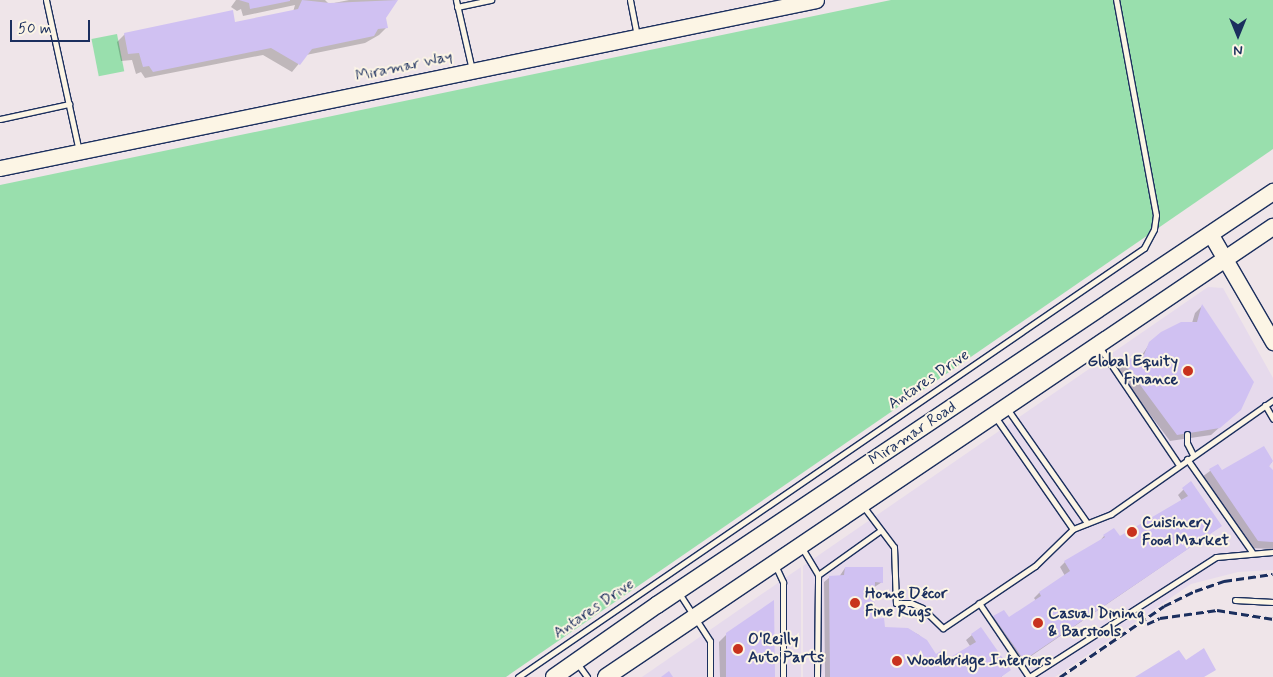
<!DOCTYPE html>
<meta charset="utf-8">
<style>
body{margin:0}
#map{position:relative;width:1273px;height:677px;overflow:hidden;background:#efe5e9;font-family:Mynerve,sans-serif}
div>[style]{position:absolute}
.built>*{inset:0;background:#e6daec}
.green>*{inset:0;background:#99dfad;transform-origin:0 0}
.shadow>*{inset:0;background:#0003}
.building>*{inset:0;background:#d0c1f2}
.roads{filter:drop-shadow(1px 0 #1b2f5e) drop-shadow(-1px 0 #1b2f5e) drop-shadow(0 1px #1b2f5e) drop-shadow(0 -1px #1b2f5e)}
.lane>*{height:5px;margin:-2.5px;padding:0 2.5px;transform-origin:2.5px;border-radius:2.5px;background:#fcf5e5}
.secondary>*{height:15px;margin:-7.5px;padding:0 7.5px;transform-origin:7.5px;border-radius:7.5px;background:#fcf5e5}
.primary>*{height:16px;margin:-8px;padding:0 8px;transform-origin:8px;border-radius:8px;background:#fcf5e5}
.rail>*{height:3px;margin-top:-1.5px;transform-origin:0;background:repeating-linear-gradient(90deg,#1b2f5e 0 8px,transparent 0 12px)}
.dots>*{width:14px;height:14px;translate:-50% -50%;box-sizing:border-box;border:2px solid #fcf5e5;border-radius:50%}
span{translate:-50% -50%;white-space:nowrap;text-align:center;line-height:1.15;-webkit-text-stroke:4px #fcf5e5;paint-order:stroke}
.street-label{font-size:16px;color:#1b2f5e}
.poi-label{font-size:16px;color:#1b2f5e;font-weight:700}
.right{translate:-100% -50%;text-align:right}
.left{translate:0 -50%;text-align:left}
.north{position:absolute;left:1213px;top:10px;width:50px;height:50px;-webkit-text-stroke:4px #fcf5e5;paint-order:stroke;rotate:180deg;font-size:14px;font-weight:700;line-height:20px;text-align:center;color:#1b2f5e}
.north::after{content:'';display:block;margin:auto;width:18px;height:22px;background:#1b2f5e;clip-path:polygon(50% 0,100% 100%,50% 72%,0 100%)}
.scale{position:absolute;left:10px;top:20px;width:80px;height:22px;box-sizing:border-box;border:2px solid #1b2f5e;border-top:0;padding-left:6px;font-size:15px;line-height:18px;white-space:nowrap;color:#1b2f5e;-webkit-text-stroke:4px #fcf5e5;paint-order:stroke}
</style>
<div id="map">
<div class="built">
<div style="clip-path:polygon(1208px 287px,1223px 288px,1273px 378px,1273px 570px,1238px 572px,1191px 584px,1055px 677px,803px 677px,803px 566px)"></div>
<div style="clip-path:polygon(801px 567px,801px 677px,642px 677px)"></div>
</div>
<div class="green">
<div style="clip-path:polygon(891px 0,1273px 0,1273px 149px,506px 677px,0 677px,0 185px)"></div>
<div style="left:117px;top:34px;width:38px;height:26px;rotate:79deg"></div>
</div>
<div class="shadow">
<div style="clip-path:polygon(236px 0,325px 0,329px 4px,349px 0,396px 0,384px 18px,386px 28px,379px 35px,365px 43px,306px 55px,292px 72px,263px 55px,145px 78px,141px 72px,136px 74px,132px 60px,121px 61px,117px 42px,125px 34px,234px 24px,293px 12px,295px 5px,243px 16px,241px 9px,237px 11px,231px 7px)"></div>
<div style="clip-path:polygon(1202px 306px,1240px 409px,1211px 435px,1170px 441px,1114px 367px,1121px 360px,1138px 361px,1150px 343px,1192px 323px,1195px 313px)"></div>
<div style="clip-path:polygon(1263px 448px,1272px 462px,1268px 467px,1273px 472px,1273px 549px,1251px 548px,1202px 477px,1218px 465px,1222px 472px)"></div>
<div style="clip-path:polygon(1191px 482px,1221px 526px,1018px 665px,989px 623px,994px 617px,1009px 619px,1036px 601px,1034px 598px,1039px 593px,1065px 576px,1060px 567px,1065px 562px,1099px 542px,1104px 536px,1120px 537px,1182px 501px,1178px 495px)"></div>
<div style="clip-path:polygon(845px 568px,882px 582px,873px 588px,872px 620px,884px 628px,908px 629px,919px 635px,936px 655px,949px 660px,970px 646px,966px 640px,972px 635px,1009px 670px,1001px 677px,825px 677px,824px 582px,830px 577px,839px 577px)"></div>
<div style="clip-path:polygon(727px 634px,773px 677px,720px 677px,719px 642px)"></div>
</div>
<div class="building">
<div style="clip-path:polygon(239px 0,290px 0,290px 1px,250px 9px,249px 3px)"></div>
<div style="clip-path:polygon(302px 0,330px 3px,398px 0,386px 18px,388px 28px,378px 29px,374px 36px,312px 49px,300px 65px,271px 48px,153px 72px,149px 66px,143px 67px,139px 53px,128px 54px,124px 33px,233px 10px,235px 22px,298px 9px)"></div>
<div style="clip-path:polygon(1202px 304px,1254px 382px,1241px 410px,1220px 428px,1177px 435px,1121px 359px,1142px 360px,1149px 342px,1161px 332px,1181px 322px,1197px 322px)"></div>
<div style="clip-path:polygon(1264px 446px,1273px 461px,1269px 466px,1273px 470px,1273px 542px,1258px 541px,1209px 469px,1218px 464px,1222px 470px)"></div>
<div style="clip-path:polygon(1191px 481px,1222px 526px,1024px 660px,993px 616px,1004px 610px,1009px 617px,1041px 596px,1039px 592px,1070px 571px,1064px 561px,1105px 537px,1103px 535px,1114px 528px,1120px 536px,1188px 496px,1182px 488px)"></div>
<div style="clip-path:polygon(845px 567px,883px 567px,883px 583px,875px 582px,874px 619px,884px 618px,885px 627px,908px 628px,927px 640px,936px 654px,942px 650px,949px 658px,976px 642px,971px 634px,981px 627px,1011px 670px,1001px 677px,830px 677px,829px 576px,844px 575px)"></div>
<div style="clip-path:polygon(774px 600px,775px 677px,726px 677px,726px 633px)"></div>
<div style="clip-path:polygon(1204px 648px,1216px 670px,1204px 677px,1135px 677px,1179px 650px,1186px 660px)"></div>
<div style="clip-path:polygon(669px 671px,673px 677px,661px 677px)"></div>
</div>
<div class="roads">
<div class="lane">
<div style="left:46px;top:0;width:155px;rotate:77.7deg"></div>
<div style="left:456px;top:0;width:72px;rotate:77.1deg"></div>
<div style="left:630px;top:0;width:37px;rotate:79deg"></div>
<div style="left:457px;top:7px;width:35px;rotate:-12deg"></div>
<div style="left:0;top:119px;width:71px;rotate:-12.3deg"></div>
<div style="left:1100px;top:348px;width:141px;rotate:56deg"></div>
<div style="left:1265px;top:405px;width:16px;rotate:60deg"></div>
<div style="left:1008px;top:410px;width:138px;rotate:55deg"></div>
<div style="left:996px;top:418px;width:135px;rotate:55.3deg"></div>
<div style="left:1187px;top:434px;width:9px;rotate:90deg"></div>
<div style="left:1187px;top:443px;width:13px;rotate:63deg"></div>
<div style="left:1187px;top:459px;width:113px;rotate:55deg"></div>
<div style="left:863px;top:506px;width:51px;rotate:52.9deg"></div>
<div style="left:894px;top:547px;width:56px;rotate:88deg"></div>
<div style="left:896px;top:603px;width:15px"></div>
<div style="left:911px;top:603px;width:12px;rotate:24deg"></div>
<div style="left:922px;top:608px;width:29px;rotate:44deg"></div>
<div style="left:943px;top:628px;width:111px;rotate:-34deg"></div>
<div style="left:1035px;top:566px;width:53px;rotate:-44.2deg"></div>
<div style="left:1073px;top:529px;width:41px;rotate:-21.5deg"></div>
<div style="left:1111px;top:514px;width:198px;rotate:-35.1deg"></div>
<div style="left:802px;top:548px;width:31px;rotate:59deg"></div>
<div style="left:776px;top:567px;width:17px;rotate:65deg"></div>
<div style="left:783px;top:582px;width:95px;rotate:90deg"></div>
<div style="left:679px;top:593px;width:57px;rotate:57.1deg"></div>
<div style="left:710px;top:641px;width:36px;rotate:90deg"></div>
<div style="left:1235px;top:600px;width:38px;rotate:3deg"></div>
<div style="left:979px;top:603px;width:89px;rotate:56deg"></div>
<div style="left:577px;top:663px;width:17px;rotate:54deg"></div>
<div style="left:518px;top:677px;width:759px;rotate:-34.42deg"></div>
<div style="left:1144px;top:248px;width:21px;rotate:-62deg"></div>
<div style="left:1154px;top:229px;width:14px;rotate:-82deg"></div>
<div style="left:1156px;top:215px;width:219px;rotate:-100.5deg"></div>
<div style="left:817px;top:677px;width:102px;rotate:-89.4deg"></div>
<div style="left:818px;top:575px;width:77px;rotate:-35.5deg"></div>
<div style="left:1029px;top:677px;width:222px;rotate:-32.7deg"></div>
<div style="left:1216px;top:557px;width:57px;rotate:-5deg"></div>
</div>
<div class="secondary">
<div style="left:0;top:168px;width:833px;rotate:-11.63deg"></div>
<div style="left:1211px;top:235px;width:124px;rotate:59.9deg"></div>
</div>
<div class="primary">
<div style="left:554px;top:677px;width:126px;rotate:-35deg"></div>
<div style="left:657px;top:605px;width:742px;rotate:-33.84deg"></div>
<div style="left:606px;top:677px;width:805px;rotate:-34.01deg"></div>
</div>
</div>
<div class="rail">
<div style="left:1147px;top:624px;width:14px;rotate:-25deg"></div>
<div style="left:1160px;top:618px;width:58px;rotate:-8deg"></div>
<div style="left:1217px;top:610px;width:57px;rotate:9.1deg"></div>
<div style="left:1060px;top:677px;width:126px;rotate:-34.3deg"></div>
<div style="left:1164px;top:606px;width:34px;rotate:-26deg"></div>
<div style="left:1195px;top:591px;width:31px;rotate:-19deg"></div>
<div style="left:1224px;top:581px;width:49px;rotate:-8.1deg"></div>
</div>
<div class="dots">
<div style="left:1188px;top:371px;background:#c8321e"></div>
<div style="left:1132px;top:532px;background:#c8321e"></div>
<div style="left:855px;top:603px;background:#c8321e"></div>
<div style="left:1038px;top:623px;background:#c8321e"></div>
<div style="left:738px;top:649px;background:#c8321e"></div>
<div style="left:897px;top:661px;background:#c8321e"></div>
</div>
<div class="street-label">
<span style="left:404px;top:67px;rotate:-12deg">Miramar Way</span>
<span style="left:929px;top:380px;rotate:-34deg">Antares Drive</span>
<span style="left:913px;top:434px;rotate:-34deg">Miramar Road</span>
<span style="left:594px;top:609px;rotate:-34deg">Antares Drive</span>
</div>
<div class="poi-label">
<span class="right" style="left:1178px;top:371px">Global Equity<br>Finance</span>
<span class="left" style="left:1142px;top:532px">Cuisinery<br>Food Market</span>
<span class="left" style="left:865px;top:603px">Home Décor<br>Fine Rugs</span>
<span class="left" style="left:1048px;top:623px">Casual Dining<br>&amp; Barstools</span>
<span class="left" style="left:748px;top:649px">O'Reilly<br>Auto Parts</span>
<span class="left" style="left:907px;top:661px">Woodbridge Interiors</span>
</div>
<div class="north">N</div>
<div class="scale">50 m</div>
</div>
